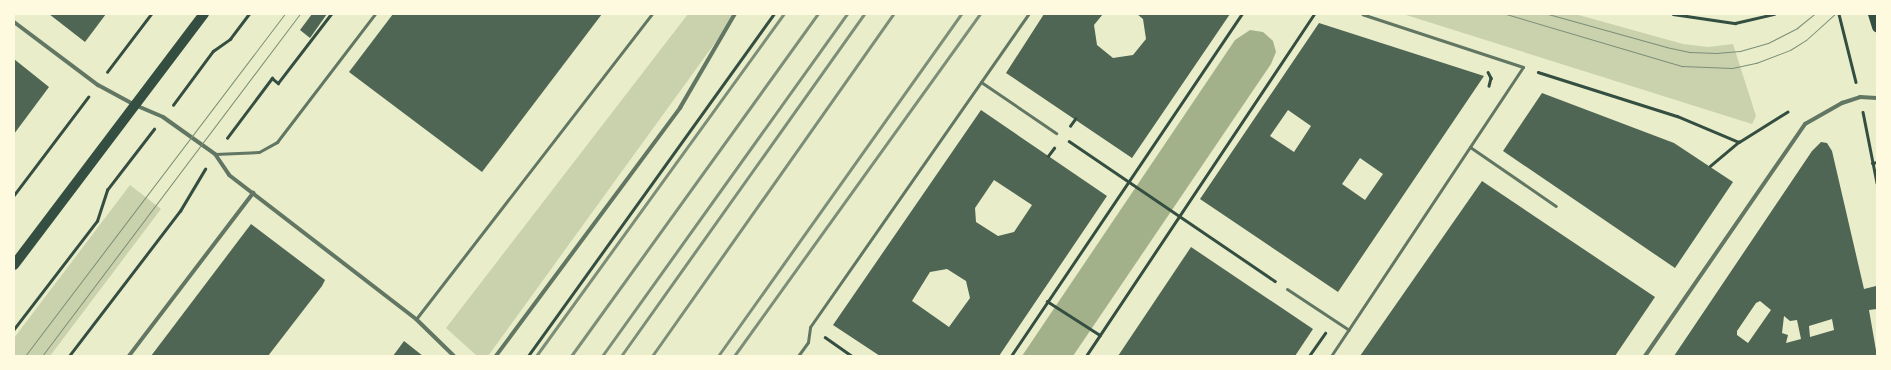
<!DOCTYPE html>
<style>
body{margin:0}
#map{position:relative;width:1891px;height:370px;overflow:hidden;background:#e9edc9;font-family:Karla,sans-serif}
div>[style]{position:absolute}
.green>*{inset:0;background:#cad2ad}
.water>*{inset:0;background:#a3b18a}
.building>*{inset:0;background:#4f6655}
.path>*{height:2.5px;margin:-1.25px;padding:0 1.25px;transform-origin:1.25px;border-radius:1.25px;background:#344e41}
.service>*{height:3px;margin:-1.5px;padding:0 1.5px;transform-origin:1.5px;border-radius:1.5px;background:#617663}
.pedestrian>*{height:3.5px;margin:-1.75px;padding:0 1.75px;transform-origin:1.75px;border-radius:1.75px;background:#617663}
.minor>*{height:4px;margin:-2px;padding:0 2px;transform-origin:2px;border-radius:2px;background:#617663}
.primary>*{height:10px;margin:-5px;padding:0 5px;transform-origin:5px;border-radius:5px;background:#344e41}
.tram>*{height:1px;margin:-0.5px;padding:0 0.5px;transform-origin:0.5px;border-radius:0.5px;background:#7c8e77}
.rail>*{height:3px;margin:-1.5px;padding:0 1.5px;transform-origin:1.5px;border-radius:1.5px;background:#7c8e77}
span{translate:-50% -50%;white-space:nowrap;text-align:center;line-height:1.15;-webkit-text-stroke:4px #fefae0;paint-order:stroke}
.frame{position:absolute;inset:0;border:15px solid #fefae0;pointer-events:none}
</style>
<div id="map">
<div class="green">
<div style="clip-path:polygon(688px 14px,736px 14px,488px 356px,477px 356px,446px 328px)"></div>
<div style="clip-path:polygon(1403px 14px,1575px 14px,1683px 44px,1708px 47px,1733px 44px,1756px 116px,1752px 124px)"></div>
<div style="clip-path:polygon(130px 185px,161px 209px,50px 356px,14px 356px,14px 338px)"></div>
</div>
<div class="water">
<div style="clip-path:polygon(1250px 30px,1263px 32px,1273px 41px,1276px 52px,1271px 64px,1073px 356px,1022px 356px,1235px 40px)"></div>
</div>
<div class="building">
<div style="clip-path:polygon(49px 14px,106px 14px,85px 42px)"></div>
<div style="clip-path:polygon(312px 14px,327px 14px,310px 38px,300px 30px)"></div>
<div style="clip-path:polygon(393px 14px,602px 14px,482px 172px,349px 72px)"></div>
<div style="clip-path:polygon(1044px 14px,1103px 14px,1094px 25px,1097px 45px,1113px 58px,1133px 55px,1146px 39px,1143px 19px,1137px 14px,1230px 14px,1132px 158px,1006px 73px)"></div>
<div style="clip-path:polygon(evenodd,1319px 23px,1484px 76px,1338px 292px,1200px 199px,1319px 23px,1288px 110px,1311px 126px,1294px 152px,1270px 136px,1288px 110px,1319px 23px,1360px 158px,1383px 174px,1365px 200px,1342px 184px,1360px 158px)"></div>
<div style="clip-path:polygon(14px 59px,49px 87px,14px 134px)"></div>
<div style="clip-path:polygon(1542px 93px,1674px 143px,1733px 182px,1675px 268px,1503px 151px)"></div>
<div style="clip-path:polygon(evenodd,981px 110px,1107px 196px,999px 356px,880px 356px,833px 325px,981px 110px,994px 180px,1032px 205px,1014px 232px,998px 236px,976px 222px,975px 208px,994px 180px,981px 110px,947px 269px,966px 281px,970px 298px,949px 327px,912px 301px,930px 272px,947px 269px)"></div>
<div style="clip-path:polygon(evenodd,1821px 142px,1827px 143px,1832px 151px,1864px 289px,1876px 286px,1877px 309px,1869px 310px,1877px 356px,1674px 356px,1812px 151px,1821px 142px,1760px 301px,1771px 310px,1748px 343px,1737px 335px,1737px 331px,1756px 303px,1760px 301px,1821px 142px,1784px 316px,1790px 321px,1797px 320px,1801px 339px,1786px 343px,1788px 335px,1782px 333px,1784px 316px,1821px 142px,1832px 319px,1834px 330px,1810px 337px,1809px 326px,1832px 319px)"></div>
<div style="clip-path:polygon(1482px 181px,1655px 297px,1615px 356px,1360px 356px)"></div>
<div style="clip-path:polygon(251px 224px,325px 280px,322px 286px,268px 356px,151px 356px)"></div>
<div style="clip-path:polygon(1191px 247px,1313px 329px,1295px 356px,1118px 356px)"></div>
<div style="clip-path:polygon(404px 341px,423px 356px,393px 356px)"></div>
</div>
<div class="path">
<div style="left:1673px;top:14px;width:63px;rotate:8.3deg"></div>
<div style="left:1735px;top:23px;width:40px;rotate:-13deg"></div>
<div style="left:1839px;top:14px;width:70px;rotate:76deg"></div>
<div style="left:107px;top:72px;width:73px;rotate:-52.8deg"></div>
<div style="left:1488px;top:72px;width:7px;rotate:63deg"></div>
<div style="left:1491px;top:78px;width:8px;rotate:104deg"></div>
<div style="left:1538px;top:72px;width:146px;rotate:17.6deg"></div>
<div style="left:1677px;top:116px;width:67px;rotate:22.8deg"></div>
<div style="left:173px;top:105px;width:67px;rotate:-53.5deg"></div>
<div style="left:213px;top:51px;width:21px;rotate:-35deg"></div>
<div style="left:230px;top:39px;width:31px;rotate:-53deg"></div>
<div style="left:1863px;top:112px;width:72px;rotate:78.8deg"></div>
<div style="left:1070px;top:126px;width:9px;rotate:-54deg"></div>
<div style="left:227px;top:138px;width:75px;rotate:-53.1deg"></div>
<div style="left:272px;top:78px;width:8px;rotate:40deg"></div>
<div style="left:278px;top:83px;width:87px;rotate:-52.5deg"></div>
<div style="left:1069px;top:141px;width:249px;rotate:34.2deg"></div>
<div style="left:1048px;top:156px;width:10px;rotate:-53deg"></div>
<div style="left:1872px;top:163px;width:5px;rotate:-11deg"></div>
<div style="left:1710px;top:166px;width:38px;rotate:-40deg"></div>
<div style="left:1739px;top:142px;width:57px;rotate:-32deg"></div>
<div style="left:14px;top:195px;width:123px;rotate:-52.9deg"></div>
<div style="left:1047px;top:301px;width:63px;rotate:32.7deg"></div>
<div style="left:14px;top:329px;width:136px;rotate:-52.5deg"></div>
<div style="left:97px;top:221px;width:33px;rotate:-72deg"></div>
<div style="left:107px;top:190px;width:77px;rotate:-52.4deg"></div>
<div style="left:825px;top:337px;width:33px;rotate:35deg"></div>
<div style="left:69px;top:356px;width:183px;rotate:-52.6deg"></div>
<div style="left:180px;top:211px;width:49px;rotate:-59.2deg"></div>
<div style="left:528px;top:356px;width:421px;rotate:-54.3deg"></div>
<div style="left:1011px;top:356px;width:413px;rotate:-56deg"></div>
<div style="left:1086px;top:356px;width:411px;rotate:-56.3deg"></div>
<div style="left:1309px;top:356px;width:28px;rotate:-55deg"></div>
</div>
<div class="service">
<div style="left:981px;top:82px;width:91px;rotate:34.2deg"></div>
<div style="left:1470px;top:147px;width:104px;rotate:34.5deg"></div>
<div style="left:215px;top:154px;width:44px;rotate:-2.6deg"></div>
<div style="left:259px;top:152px;width:21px;rotate:-29deg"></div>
<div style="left:277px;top:142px;width:161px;rotate:-52.6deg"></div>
<div style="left:1287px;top:289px;width:74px;rotate:33.5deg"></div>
<div style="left:416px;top:319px;width:386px;rotate:-52.3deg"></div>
<div style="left:798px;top:356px;width:17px;rotate:-54deg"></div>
<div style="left:808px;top:342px;width:15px;rotate:-82deg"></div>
<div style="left:810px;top:327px;width:381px;rotate:-55.1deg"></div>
<div style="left:1331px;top:356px;width:347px;rotate:-56.4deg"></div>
<div style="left:1523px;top:67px;width:169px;rotate:-161.8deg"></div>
</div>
<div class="pedestrian">
<div style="left:129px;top:356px;width:205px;rotate:-52.7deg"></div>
<div style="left:496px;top:356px;width:309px;rotate:-53.4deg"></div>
<div style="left:680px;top:108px;width:109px;rotate:-59.7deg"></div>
</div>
<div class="minor">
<div style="left:14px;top:22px;width:105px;rotate:36.9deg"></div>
<div style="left:98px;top:85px;width:42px;rotate:28.4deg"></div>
<div style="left:135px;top:105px;width:30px;rotate:23deg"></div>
<div style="left:163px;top:117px;width:64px;rotate:35.4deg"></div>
<div style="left:215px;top:154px;width:25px;rotate:56deg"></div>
<div style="left:229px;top:175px;width:236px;rotate:37.6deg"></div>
<div style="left:416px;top:319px;width:53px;rotate:44.2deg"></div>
<div style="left:1645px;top:356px;width:282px;rotate:-55.4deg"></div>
<div style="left:1805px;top:124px;width:43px;rotate:-29.6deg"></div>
<div style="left:1842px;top:103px;width:19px;rotate:-18deg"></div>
<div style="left:1860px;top:97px;width:17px;rotate:3deg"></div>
</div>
<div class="primary">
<div style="left:1873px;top:14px;width:14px;rotate:73deg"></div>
<div style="left:14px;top:265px;width:315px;rotate:-52.9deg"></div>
</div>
<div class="tram">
<div style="left:1506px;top:14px;width:184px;rotate:16.5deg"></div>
<div style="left:1682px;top:66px;width:50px;rotate:2.3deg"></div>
<div style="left:1732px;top:68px;width:25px;rotate:-12deg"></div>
<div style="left:1756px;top:63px;width:36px;rotate:-21deg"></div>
<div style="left:1790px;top:50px;width:19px;rotate:-32deg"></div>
<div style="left:1806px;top:40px;width:39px;rotate:-42deg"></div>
<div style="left:1548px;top:14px;width:123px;rotate:15.6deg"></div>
<div style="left:1666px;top:47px;width:25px;rotate:12deg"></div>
<div style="left:1690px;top:52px;width:26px;rotate:2deg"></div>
<div style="left:1716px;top:53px;width:24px;rotate:-5deg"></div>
<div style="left:1740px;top:51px;width:29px;rotate:-16deg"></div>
<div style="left:1768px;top:43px;width:33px;rotate:-27deg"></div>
<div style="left:1797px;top:28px;width:22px;rotate:-39deg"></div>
<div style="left:25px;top:356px;width:430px;rotate:-52.8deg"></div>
<div style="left:42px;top:356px;width:428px;rotate:-53deg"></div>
</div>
<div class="rail">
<div style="left:536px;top:356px;width:422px;rotate:-54.1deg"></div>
<div style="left:571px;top:356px;width:422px;rotate:-54.2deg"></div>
<div style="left:602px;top:356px;width:421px;rotate:-54.4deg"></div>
<div style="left:621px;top:356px;width:420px;rotate:-54.6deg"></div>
<div style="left:652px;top:356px;width:418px;rotate:-54.8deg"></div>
<div style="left:718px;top:356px;width:420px;rotate:-54.6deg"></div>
<div style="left:734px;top:356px;width:421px;rotate:-54.3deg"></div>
</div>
<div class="frame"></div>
</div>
